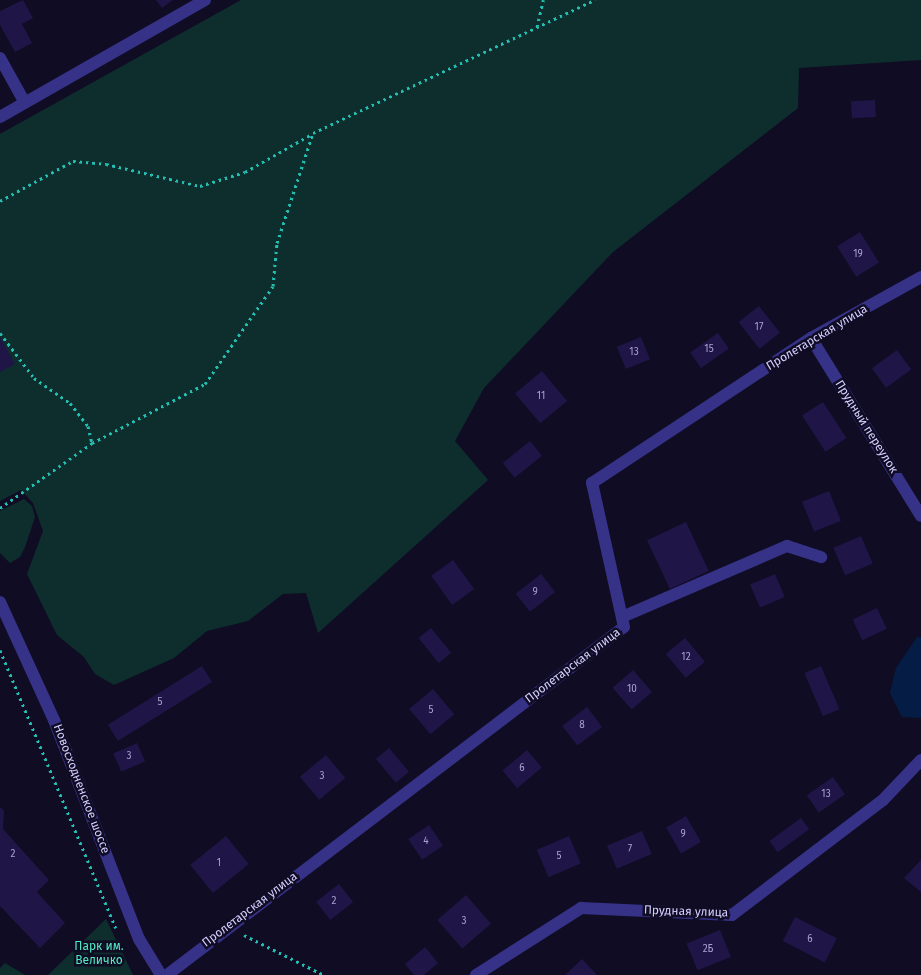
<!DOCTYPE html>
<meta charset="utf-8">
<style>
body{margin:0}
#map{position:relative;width:921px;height:975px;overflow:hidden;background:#100c24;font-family:"Fira Sans",sans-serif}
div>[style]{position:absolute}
.green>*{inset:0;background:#0e2e2d}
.water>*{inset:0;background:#051d44}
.building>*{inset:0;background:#1f1647;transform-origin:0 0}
.path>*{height:3px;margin-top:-1.5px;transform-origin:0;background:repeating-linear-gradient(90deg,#23bfb3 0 2.5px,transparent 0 6.5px)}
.minor>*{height:12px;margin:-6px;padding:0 6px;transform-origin:6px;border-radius:6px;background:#353287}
span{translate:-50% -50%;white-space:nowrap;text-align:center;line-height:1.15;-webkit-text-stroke:5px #100c24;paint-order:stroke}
.number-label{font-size:10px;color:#a7a1d1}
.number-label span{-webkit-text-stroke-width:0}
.street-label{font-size:12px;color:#d4cfff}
.park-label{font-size:12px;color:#50eac1}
</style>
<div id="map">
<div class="green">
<div style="clip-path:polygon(241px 0,921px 0,921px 60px,799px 68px,798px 108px,613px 252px,484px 388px,455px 441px,488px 480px,318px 633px,306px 593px,283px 594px,248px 621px,207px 631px,174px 658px,114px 685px,95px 674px,84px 657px,57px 635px,27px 574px,43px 531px,33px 503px,21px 490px,0 501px,0 134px)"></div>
<div style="clip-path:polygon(24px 499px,32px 506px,35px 517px,25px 547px,20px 557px,10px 563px,0 553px,0 511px)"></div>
<div style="clip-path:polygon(106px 919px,133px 975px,48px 975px)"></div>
<div style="clip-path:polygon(5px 963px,25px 975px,0 975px,0 968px)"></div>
</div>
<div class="water">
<div style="clip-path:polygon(917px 637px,921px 638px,921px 718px,902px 717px,890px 693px,896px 668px)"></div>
</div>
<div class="building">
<div style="clip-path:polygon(23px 0,33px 18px,22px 24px,32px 43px,15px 52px,0 25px,0 11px)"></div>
<div style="clip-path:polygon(156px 0,173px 0,162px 8px)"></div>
<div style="left:875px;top:100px;width:17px;height:24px;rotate:87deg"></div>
<div style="left:860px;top:232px;width:36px;height:27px;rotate:58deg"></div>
<div style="left:759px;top:306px;width:34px;height:26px;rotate:52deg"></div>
<div style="left:718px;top:333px;width:19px;height:34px;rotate:55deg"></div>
<div style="clip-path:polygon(0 337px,15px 364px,0 372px)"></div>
<div style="left:641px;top:337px;width:24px;height:26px;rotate:68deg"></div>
<div style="left:897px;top:350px;width:24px;height:31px;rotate:54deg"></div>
<div style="left:542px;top:371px;width:39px;height:35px;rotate:50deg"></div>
<div style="left:823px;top:402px;width:43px;height:25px;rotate:57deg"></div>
<div style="left:530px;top:441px;width:19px;height:35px;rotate:51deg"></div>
<div style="left:829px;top:491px;width:32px;height:29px;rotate:68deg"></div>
<div style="left:686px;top:522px;width:54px;height:43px;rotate:65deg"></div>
<div style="left:861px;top:536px;width:30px;height:30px;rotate:67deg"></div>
<div style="left:453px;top:560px;width:36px;height:27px;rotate:54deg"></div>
<div style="left:541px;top:574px;width:23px;height:32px;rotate:52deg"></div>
<div style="left:775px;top:574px;width:25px;height:27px;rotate:67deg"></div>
<div style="left:877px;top:608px;width:23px;height:27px;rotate:65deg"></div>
<div style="left:431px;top:628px;width:32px;height:16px;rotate:51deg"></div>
<div style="left:685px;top:638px;width:31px;height:25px;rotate:50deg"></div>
<div style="left:202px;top:666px;width:19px;height:111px;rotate:58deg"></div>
<div style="left:821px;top:666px;width:47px;height:18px;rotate:67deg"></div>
<div style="left:633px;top:670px;width:29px;height:27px;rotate:49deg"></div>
<div style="left:433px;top:689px;width:33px;height:31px;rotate:50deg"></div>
<div style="left:587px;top:707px;width:25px;height:31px;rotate:53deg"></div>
<div style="left:137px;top:743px;width:20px;height:26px;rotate:66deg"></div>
<div style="left:389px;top:748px;width:31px;height:17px;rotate:50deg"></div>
<div style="left:527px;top:750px;width:23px;height:32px;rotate:50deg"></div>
<div style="left:326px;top:755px;width:30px;height:34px;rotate:50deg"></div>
<div style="left:833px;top:777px;width:21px;height:32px;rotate:55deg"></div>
<div style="clip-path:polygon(0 807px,4px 811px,3px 829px,49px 880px,37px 892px,65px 923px,40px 948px,0 906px)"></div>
<div style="left:686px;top:816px;width:30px;height:23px;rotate:60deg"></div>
<div style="left:801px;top:818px;width:14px;height:39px;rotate:54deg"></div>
<div style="left:429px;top:825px;width:25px;height:25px;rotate:56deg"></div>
<div style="left:642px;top:831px;width:25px;height:38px;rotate:67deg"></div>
<div style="left:226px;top:836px;width:36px;height:46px;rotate:51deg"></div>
<div style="left:569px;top:836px;width:30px;height:35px;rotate:67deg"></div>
<div style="clip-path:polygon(921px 860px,921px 892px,904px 878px)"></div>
<div style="left:339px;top:884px;width:23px;height:29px;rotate:52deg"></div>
<div style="left:466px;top:895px;width:38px;height:38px;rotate:49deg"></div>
<div style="left:795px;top:917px;width:47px;height:27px;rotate:27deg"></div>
<div style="left:720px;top:930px;width:29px;height:36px;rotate:68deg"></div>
<div style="clip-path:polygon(425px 947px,438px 963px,424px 975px,414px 975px,405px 964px)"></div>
<div style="clip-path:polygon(582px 959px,597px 975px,565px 975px)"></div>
</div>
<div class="path">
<div style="left:537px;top:27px;width:28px;rotate:-77deg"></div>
<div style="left:0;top:201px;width:83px;rotate:-28.7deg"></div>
<div style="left:73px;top:161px;width:33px;rotate:5deg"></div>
<div style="left:106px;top:164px;width:97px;rotate:13.2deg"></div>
<div style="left:200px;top:186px;width:47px;rotate:-17.3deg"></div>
<div style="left:245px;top:172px;width:77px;rotate:-29.6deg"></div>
<div style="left:0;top:333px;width:56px;rotate:52.9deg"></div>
<div style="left:34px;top:378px;width:44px;rotate:34.8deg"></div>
<div style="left:70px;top:403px;width:29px;rotate:52deg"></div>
<div style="left:88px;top:426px;width:17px;rotate:77deg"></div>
<div style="left:0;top:508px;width:113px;rotate:-35.2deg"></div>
<div style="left:92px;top:443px;width:127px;rotate:-27.6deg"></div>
<div style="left:205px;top:384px;width:119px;rotate:-55.2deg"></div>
<div style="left:273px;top:286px;width:43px;rotate:-84.7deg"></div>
<div style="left:277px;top:243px;width:116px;rotate:-71.9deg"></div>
<div style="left:313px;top:133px;width:312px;rotate:-25.3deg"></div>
<div style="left:0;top:650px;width:301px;rotate:67.4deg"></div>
<div style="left:244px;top:935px;width:89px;rotate:26.6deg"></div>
</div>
<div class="minor">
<div style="left:0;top:58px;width:51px;rotate:60.9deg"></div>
<div style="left:0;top:117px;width:236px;rotate:-29.7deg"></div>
<div style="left:811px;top:338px;width:209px;rotate:58.3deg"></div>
<div style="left:0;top:602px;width:130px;rotate:65.4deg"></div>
<div style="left:54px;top:720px;width:235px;rotate:68.8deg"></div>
<div style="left:139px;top:939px;width:42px;rotate:58.6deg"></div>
<div style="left:622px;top:617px;width:180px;rotate:-23.3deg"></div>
<div style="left:787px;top:546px;width:36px;rotate:18deg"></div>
<div style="left:167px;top:975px;width:574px;rotate:-37.29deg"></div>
<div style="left:624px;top:627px;width:148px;rotate:-102.5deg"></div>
<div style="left:592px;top:483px;width:263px;rotate:-33.5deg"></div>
<div style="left:811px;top:338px;width:126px;rotate:-29deg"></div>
<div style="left:476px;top:975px;width:125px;rotate:-32.5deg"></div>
<div style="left:581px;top:908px;width:151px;rotate:2.7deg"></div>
<div style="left:732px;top:915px;width:190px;rotate:-37.3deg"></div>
<div style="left:883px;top:800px;width:55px;rotate:-46.5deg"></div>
</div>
<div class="number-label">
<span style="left:858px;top:255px">19</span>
<span style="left:759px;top:328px">17</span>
<span style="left:709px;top:350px">15</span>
<span style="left:634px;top:353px">13</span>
<span style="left:541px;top:397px">11</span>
<span style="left:535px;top:593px">9</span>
<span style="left:686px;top:658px">12</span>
<span style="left:632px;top:690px">10</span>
<span style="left:160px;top:703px">5</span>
<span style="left:431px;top:711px">5</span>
<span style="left:582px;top:726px">8</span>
<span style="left:129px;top:757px">3</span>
<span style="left:522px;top:769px">6</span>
<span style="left:322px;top:777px">3</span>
<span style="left:826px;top:795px">13</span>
<span style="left:683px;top:835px">9</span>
<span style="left:426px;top:842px">4</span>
<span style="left:630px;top:850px">7</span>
<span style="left:13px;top:855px">2</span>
<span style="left:559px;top:857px">5</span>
<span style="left:219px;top:864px">1</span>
<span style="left:334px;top:902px">2</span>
<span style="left:464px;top:922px">3</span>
<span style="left:810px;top:940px">6</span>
<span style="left:708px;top:950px">2Б</span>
</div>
<div class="street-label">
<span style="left:817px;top:338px;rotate:-31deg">Пролетарская улица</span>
<span style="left:866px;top:427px;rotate:58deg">Прудный переулок</span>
<span style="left:573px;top:666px;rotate:-37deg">Пролетарская улица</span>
<span style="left:81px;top:789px;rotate:69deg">Новосходненское шоссе</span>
<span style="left:250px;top:910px;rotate:-37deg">Пролетарская улица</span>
<span style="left:686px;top:912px;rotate:2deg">Прудная улица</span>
</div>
<div class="park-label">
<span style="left:99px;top:954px">Парк им.<br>Величко</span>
</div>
</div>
